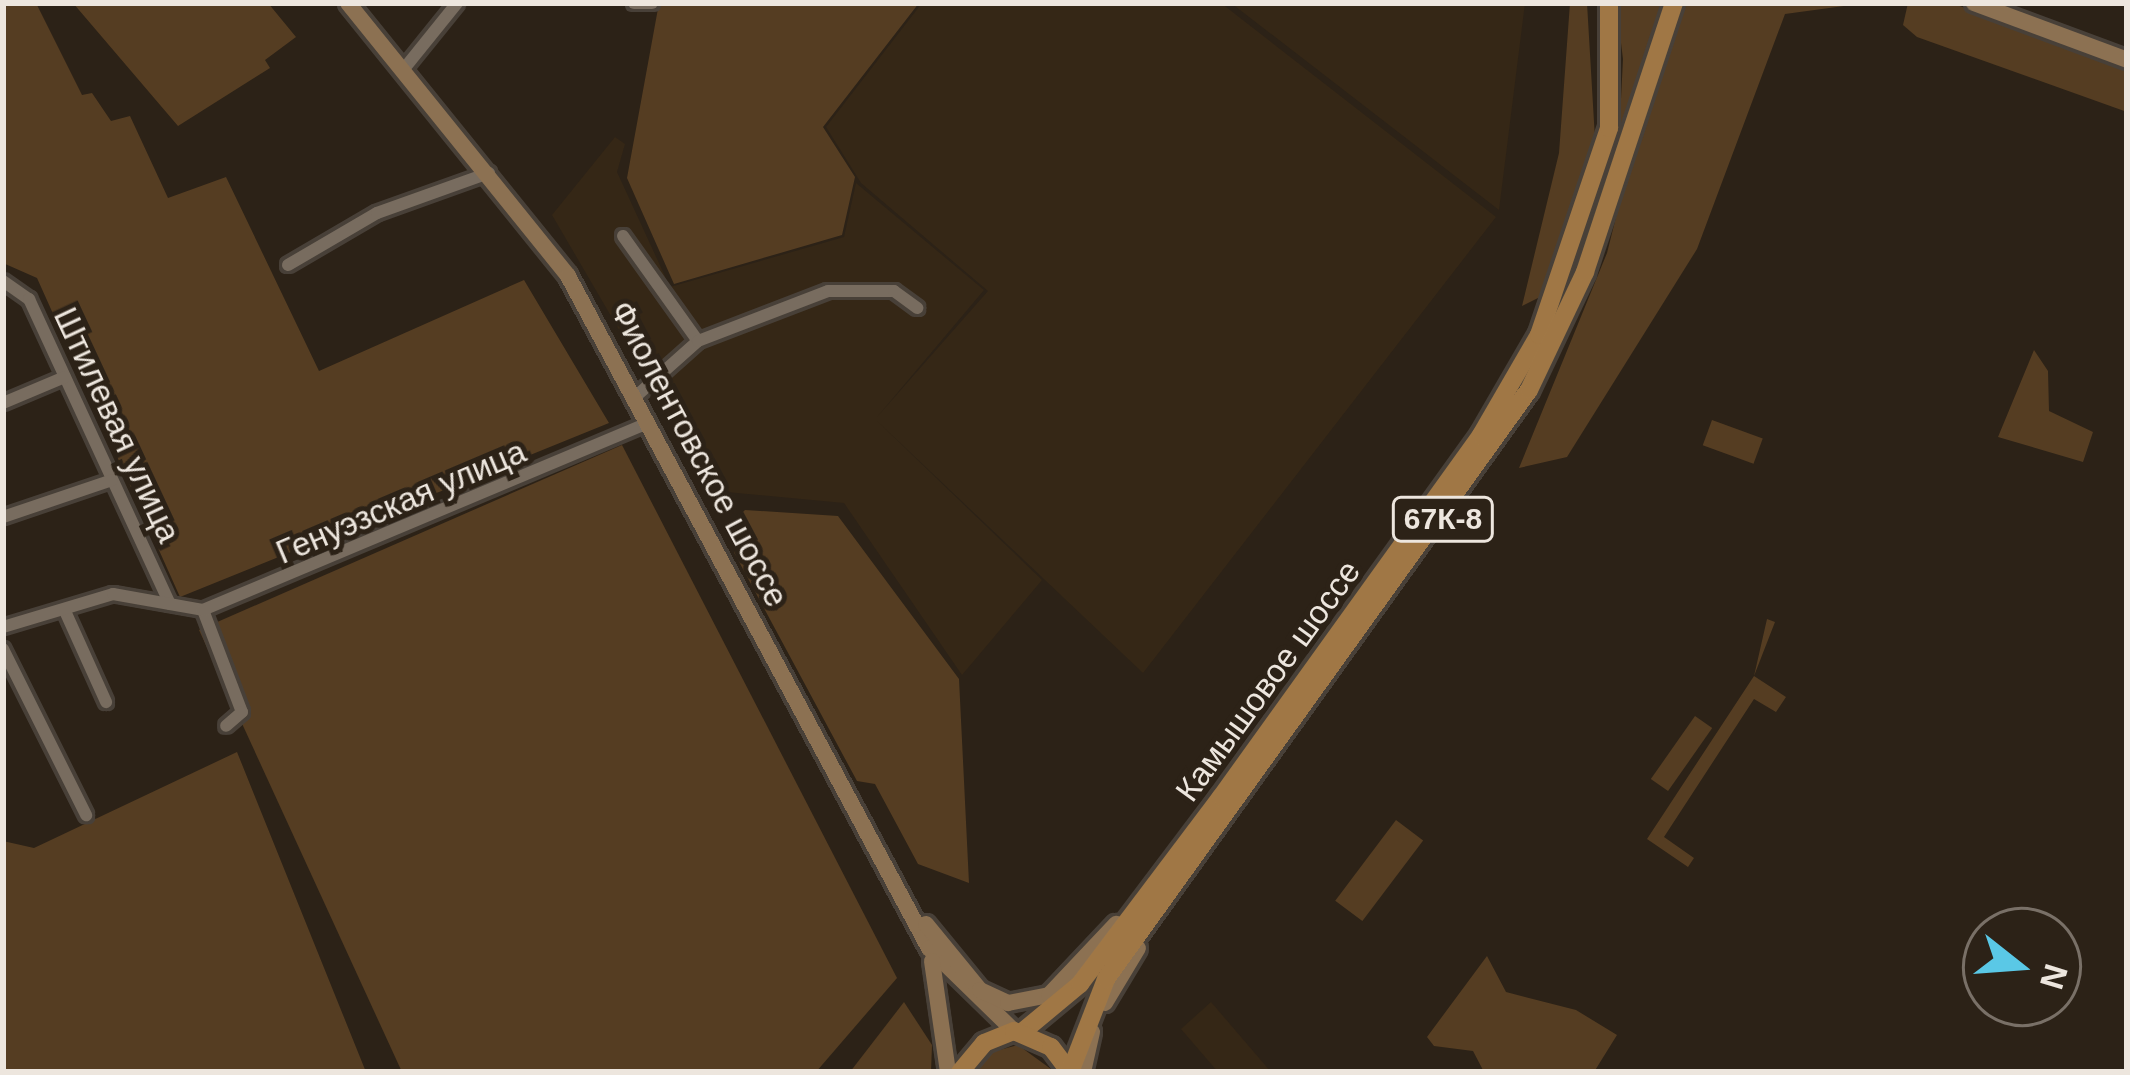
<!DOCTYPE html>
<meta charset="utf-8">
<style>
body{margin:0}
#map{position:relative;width:2130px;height:1075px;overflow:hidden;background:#2c2217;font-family:Helvetica,sans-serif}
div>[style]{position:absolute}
.built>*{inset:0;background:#352716}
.green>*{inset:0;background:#553d22;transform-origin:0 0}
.roads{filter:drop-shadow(3px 0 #484038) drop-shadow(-3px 0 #484038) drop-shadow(0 3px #484038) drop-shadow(0 -3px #484038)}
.street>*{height:12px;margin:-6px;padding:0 6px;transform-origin:6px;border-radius:6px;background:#786c5f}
.secondary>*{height:16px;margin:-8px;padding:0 8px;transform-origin:8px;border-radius:8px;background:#8c7152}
.primary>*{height:18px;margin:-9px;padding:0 9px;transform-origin:9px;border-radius:9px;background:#a07745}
span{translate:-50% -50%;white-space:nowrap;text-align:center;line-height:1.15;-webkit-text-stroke:10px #2c2217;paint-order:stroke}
.shield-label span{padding:3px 9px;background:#2c2217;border:3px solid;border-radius:9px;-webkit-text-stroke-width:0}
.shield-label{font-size:30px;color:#ede6de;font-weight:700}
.street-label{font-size:33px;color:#ede6de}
.frame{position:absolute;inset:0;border:6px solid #ede6de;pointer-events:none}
.north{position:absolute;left:1962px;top:907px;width:120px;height:120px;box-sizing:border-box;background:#2c2217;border:3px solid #797067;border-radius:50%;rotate:107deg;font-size:33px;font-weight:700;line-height:48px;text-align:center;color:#ede6de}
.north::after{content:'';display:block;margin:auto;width:42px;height:54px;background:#5ac8e6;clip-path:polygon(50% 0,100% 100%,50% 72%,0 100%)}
</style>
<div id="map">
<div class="built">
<div style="clip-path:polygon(922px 3px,1221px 3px,1496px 217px,1143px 673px,874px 418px,1042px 580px,962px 675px,844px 503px,726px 492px,659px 364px,643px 371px,552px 215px,615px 137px,625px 144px,617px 172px,670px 287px,844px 237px,856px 183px,984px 290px,877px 417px,988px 291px,861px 183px,826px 127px)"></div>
<div style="clip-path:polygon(1231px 3px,1525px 3px,1499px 210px)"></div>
<div style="clip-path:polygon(1211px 1002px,1271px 1072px,1218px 1072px,1181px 1029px)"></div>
</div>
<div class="green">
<div style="clip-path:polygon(3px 3px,36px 3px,82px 95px,92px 93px,111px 121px,130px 116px,168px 198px,226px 177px,319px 371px,524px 280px,609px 423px,180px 597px,37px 278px,3px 263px)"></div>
<div style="clip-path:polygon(73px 3px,268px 3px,296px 37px,265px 60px,270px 68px,178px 126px)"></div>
<div style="clip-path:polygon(659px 3px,919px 3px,823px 127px,855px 177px,842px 235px,674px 284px,627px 178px)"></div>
<div style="clip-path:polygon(1570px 3px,1587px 3px,1596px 156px,1550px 292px,1522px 306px,1559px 153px)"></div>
<div style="clip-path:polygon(1616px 3px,1661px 3px,1619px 139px,1623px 59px)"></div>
<div style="clip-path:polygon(1682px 3px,1866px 3px,1785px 14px,1697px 249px,1567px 457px,1519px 468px,1607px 253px,1655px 62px)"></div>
<div style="clip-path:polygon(1908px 3px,1951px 3px,2127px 65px,2127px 112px,1917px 37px,1903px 25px)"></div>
<div style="clip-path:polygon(2034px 350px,2048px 371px,2049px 411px,2093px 432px,2083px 462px,1998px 437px)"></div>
<div style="left:1712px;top:420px;width:54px;height:27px;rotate:20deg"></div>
<div style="clip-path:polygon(622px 445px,897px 978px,816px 1072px,402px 1072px,199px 630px)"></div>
<div style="clip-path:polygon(745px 510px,838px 516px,959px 679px,969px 883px,918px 864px,875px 784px,857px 781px,723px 532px)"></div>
<div style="clip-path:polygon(1767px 619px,1775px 622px,1754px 676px,1786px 697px,1776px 712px,1754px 699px,1664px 837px,1694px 858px,1688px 867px,1647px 839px,1754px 676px)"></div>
<div style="left:1695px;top:716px;width:21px;height:77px;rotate:35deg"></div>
<div style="clip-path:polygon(237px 752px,366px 1072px,3px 1072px,3px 841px,34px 848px)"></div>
<div style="left:1396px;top:820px;width:34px;height:101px;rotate:37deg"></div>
<div style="clip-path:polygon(1487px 956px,1506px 992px,1576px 1010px,1617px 1035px,1594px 1072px,1484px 1072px,1473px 1051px,1434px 1046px,1427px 1037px)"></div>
<div style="clip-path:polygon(904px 1002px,932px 1045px,931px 1072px,850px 1072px)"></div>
<div style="clip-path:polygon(1018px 1045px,1055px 1072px,974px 1072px,988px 1053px)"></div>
</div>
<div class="roads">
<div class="street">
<div style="left:634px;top:3px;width:18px"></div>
<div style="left:403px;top:70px;width:86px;rotate:-51.1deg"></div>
<div style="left:623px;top:236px;width:129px;rotate:54.5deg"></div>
<div style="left:288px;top:265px;width:103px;rotate:-30.3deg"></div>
<div style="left:377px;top:213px;width:119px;rotate:-19.7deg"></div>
<div style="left:3px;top:281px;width:32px;rotate:35deg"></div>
<div style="left:29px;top:299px;width:336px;rotate:65.2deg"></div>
<div style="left:634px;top:398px;width:86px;rotate:-41.7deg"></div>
<div style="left:698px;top:341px;width:139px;rotate:-21deg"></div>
<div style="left:828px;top:291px;width:66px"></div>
<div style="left:894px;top:291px;width:29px;rotate:36deg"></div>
<div style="left:3px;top:403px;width:67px;rotate:-22.8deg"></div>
<div style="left:3px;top:517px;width:115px;rotate:-18.7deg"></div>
<div style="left:203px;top:610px;width:109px;rotate:69.1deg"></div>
<div style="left:242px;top:712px;width:21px;rotate:139deg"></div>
<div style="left:65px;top:611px;width:100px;rotate:65.7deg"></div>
<div style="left:3px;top:627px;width:115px;rotate:-16.7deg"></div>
<div style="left:113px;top:594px;width:91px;rotate:10.1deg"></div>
<div style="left:203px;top:610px;width:483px;rotate:-22.8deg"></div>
<div style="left:3px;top:649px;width:186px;rotate:63.4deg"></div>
</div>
<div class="secondary">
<div style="left:348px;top:3px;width:351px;rotate:51.1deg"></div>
<div style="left:568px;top:276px;width:763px;rotate:61.76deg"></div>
<div style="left:929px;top:948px;width:119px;rotate:44.3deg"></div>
<div style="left:1974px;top:3px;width:163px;rotate:20.4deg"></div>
<div style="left:926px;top:924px;width:85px;rotate:50.7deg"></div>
<div style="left:980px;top:990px;width:31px;rotate:25deg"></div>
<div style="left:1008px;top:1003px;width:42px;rotate:-11deg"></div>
<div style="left:1049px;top:995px;width:98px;rotate:-46.7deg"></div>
<div style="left:932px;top:961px;width:112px;rotate:81.8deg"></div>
<div style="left:1105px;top:1003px;width:64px;rotate:-59deg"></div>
<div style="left:1083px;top:1072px;width:41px;rotate:-77.3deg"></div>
</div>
<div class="primary">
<div style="left:1021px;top:1033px;width:77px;rotate:-39.7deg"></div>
<div style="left:1080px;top:984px;width:234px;rotate:-53deg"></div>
<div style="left:1221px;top:797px;width:446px;rotate:-54.3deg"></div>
<div style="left:1481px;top:435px;width:116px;rotate:-59.9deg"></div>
<div style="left:1539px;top:335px;width:219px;rotate:-71.3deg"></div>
<div style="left:1609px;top:128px;width:125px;rotate:-90deg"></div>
<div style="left:960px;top:1072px;width:38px;rotate:-50deg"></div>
<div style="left:984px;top:1043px;width:32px;rotate:-22deg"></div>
<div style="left:1014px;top:1031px;width:40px;rotate:23.4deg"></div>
<div style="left:1051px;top:1047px;width:31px;rotate:53deg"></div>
<div style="left:1070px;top:1072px;width:100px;rotate:-68.8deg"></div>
<div style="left:1106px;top:979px;width:725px;rotate:-54.32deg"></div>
<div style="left:1529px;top:390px;width:131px;rotate:-64.6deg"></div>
<div style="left:1585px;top:272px;width:283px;rotate:-71.7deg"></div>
</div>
</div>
<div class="shield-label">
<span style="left:1443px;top:519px">67К-8</span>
</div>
<div class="street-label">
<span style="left:117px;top:425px;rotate:65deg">Штилевая улица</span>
<span style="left:699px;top:454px;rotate:62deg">Фиолентовское шоссе</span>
<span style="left:401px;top:502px;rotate:-23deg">Генуэзская улица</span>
<span style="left:1268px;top:681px;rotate:-54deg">Камышовое шоссе</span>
</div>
<div class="frame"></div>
<div class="north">N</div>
</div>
